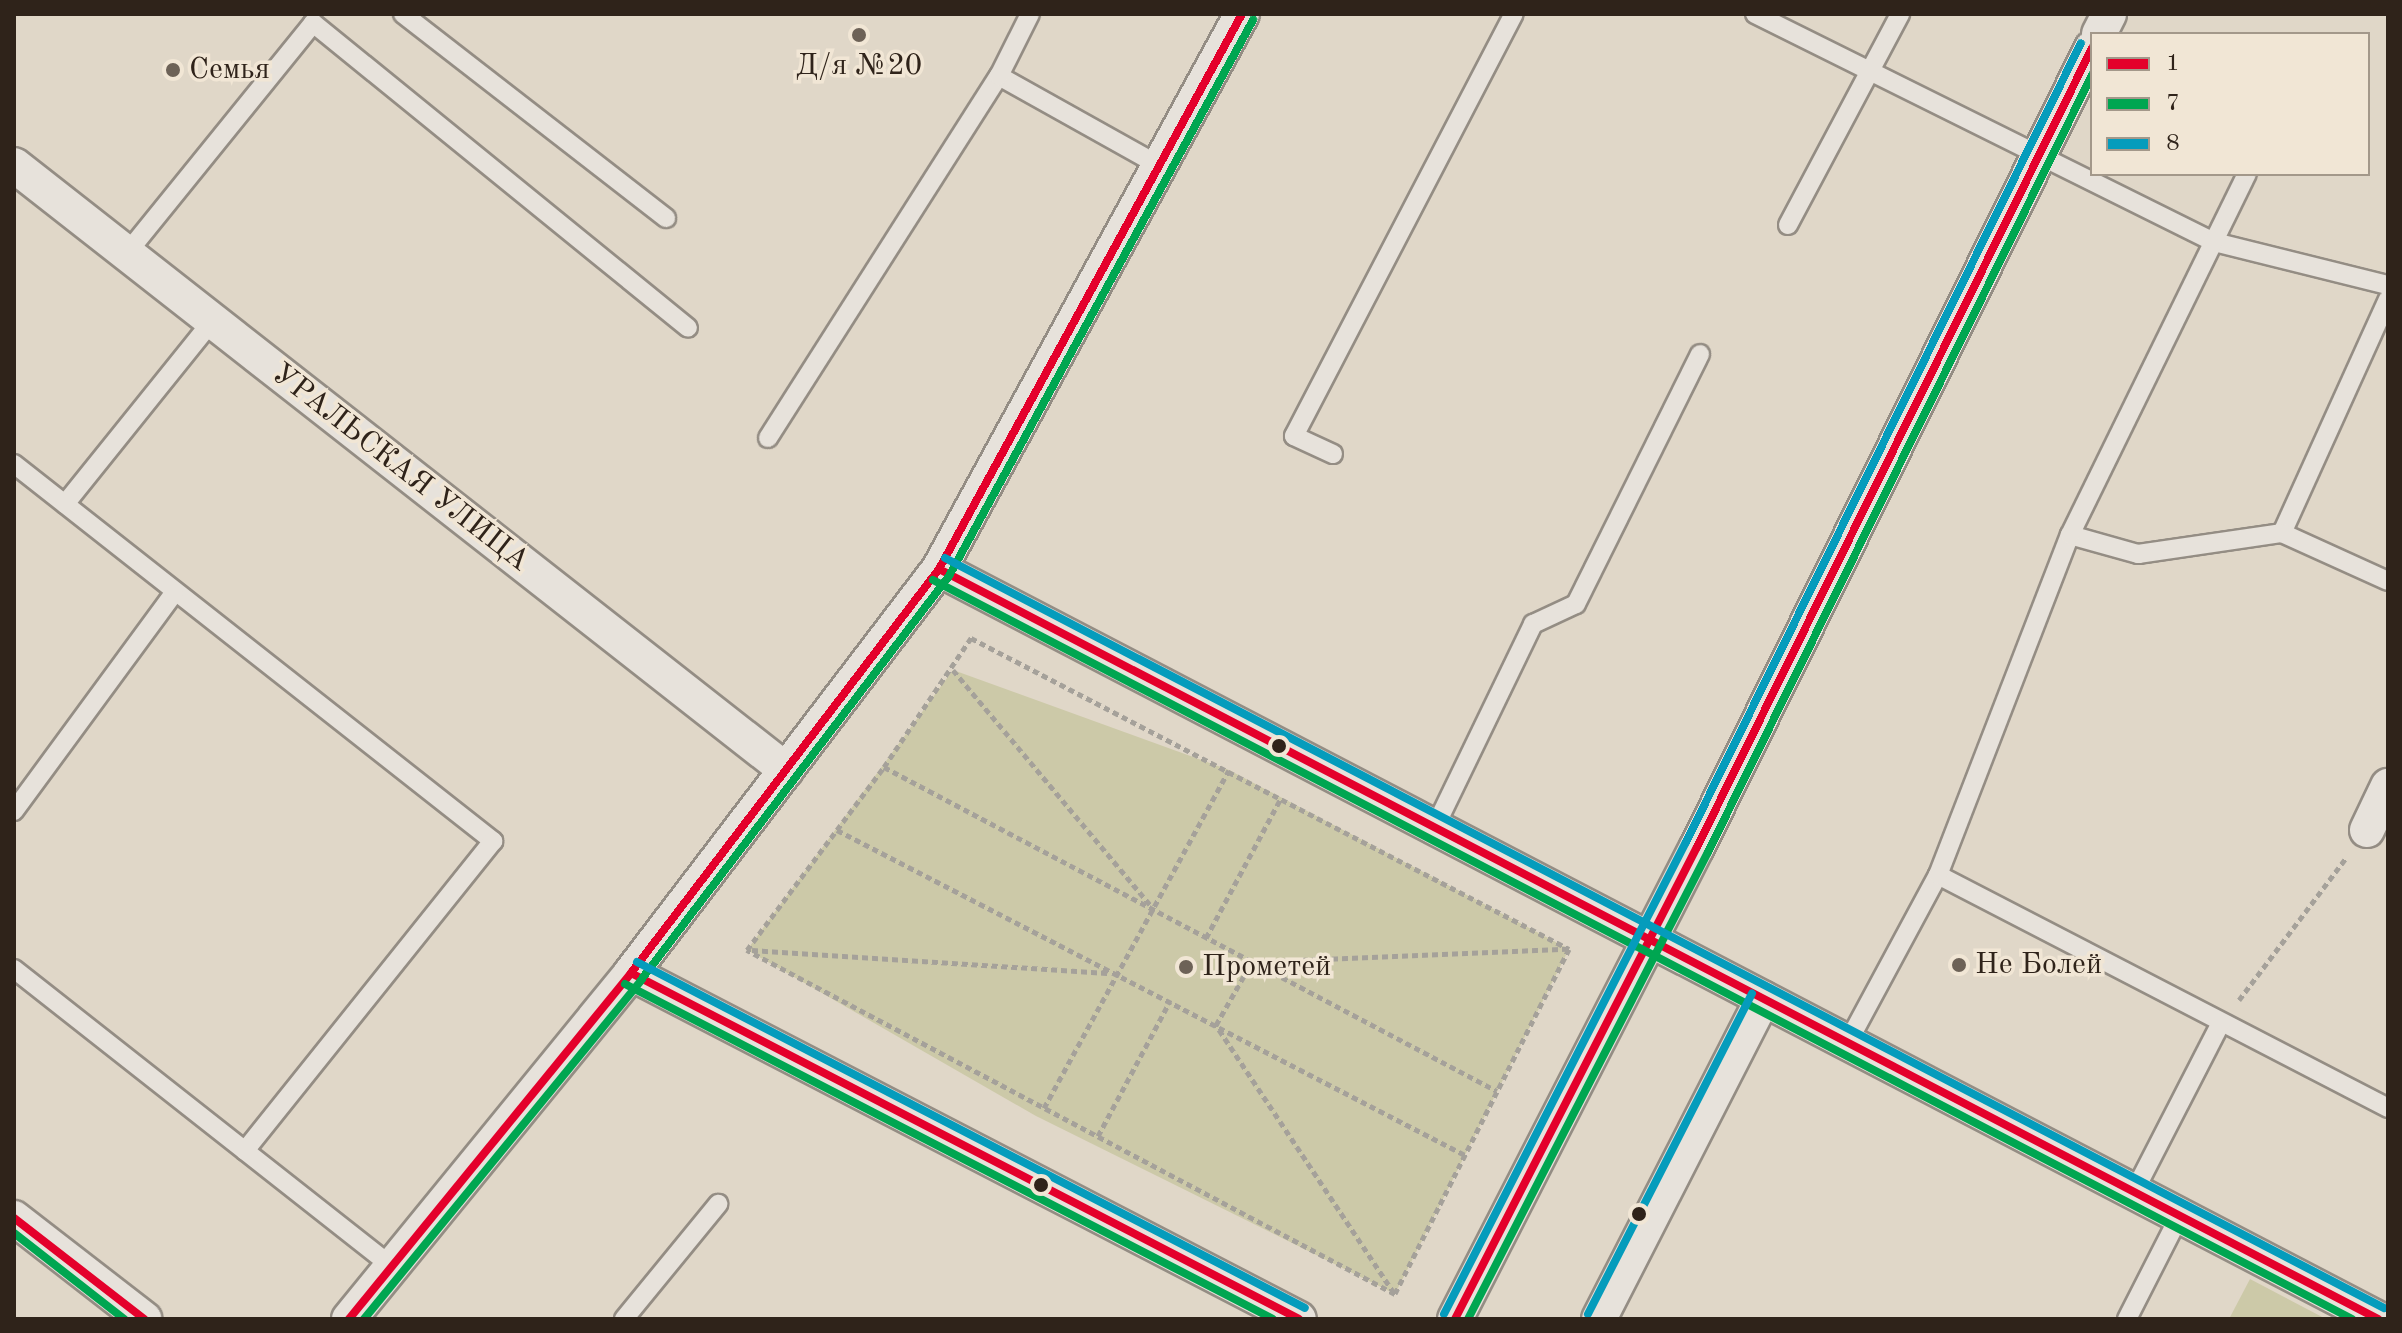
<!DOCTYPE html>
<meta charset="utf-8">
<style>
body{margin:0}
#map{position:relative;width:2402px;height:1333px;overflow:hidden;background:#e0d7c8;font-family:"Old Standard TT",serif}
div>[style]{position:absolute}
.green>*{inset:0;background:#ccc9a8}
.path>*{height:5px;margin-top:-2.5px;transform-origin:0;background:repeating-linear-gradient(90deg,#a5a19a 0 6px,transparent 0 10px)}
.roads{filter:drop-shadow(2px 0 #948d84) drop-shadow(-2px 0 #948d84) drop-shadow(0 2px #948d84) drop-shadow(0 -2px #948d84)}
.lane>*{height:18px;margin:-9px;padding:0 9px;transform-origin:9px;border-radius:9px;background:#e7e2db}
.street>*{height:34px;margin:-17px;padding:0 17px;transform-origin:17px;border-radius:17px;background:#e7e2db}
.bus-1>*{height:8px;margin:-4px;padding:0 4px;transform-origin:4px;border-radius:4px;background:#e4002b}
.bus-2>*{height:8px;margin:-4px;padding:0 4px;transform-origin:4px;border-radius:4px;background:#00a651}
.bus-3>*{height:8px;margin:-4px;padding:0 4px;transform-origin:4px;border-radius:4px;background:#059cbc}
.dots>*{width:22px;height:22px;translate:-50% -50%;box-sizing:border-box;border:4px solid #f1e6d5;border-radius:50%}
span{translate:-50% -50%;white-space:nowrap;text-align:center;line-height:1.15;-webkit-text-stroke:7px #f1e6d5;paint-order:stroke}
.poi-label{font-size:30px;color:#2f231a}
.left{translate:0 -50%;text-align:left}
.street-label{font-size:30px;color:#2f231a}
.frame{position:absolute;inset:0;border:16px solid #2f231a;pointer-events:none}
.legend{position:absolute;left:2090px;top:32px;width:280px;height:144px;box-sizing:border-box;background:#f1e6d5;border:2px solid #a3988a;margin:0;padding:10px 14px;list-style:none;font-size:24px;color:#2f231a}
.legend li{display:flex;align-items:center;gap:16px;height:40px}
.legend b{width:40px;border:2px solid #a3988a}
</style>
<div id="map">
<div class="green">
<div style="clip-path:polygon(953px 670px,1229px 770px,1569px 949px,1395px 1294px,1036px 1116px,747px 950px)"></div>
<div style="clip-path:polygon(2250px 1279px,2326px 1319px,2229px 1319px)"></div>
</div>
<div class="path">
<div style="left:971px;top:638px;width:674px;rotate:27.48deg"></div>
<div style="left:1569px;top:949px;width:386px;rotate:116.8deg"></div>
<div style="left:1395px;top:1294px;width:734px;rotate:-152.04deg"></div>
<div style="left:747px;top:950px;width:229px;rotate:-53.2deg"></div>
<div style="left:884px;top:767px;width:156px;rotate:-56deg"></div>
<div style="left:953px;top:670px;width:308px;rotate:50deg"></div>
<div style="left:884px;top:767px;width:693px;rotate:27.86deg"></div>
<div style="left:837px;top:830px;width:707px;rotate:27.36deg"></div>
<div style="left:1206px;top:938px;width:159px;rotate:-61.8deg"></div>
<div style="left:752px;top:950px;width:359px;rotate:3.7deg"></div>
<div style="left:2239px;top:1000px;width:178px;rotate:-53deg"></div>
<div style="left:1044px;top:1108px;width:385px;rotate:-61.3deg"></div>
<div style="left:1098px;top:1136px;width:153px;rotate:-61.9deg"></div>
<div style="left:1394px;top:1293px;width:322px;rotate:-123.6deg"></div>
<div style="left:1216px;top:1025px;width:73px;rotate:-60.3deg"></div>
<div style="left:1252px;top:962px;width:315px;rotate:-2.4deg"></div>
</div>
<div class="roads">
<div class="lane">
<div style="left:403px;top:14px;width:333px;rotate:37.8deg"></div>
<div style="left:1755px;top:14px;width:513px;rotate:26.42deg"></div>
<div style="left:2214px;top:242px;width:179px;rotate:13.9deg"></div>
<div style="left:999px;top:76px;width:184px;rotate:29.2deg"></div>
<div style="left:1788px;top:225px;width:239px;rotate:-62deg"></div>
<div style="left:127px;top:253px;width:296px;rotate:-51deg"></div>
<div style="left:313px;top:23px;width:483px;rotate:39.1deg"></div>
<div style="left:768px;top:438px;width:429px;rotate:-57.5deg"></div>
<div style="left:999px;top:76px;width:69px;rotate:-63.4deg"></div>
<div style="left:1333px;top:454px;width:43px;rotate:-155.2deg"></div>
<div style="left:1294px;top:436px;width:476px;rotate:-62.5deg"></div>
<div style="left:14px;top:464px;width:610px;rotate:38.2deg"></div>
<div style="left:493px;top:841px;width:397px;rotate:128.7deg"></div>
<div style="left:65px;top:504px;width:236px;rotate:-51.2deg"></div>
<div style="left:2282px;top:533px;width:257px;rotate:-65.6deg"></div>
<div style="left:2070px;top:535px;width:71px;rotate:15.6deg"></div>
<div style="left:2138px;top:554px;width:146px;rotate:-8.3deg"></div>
<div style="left:2282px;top:533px;width:116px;rotate:24.4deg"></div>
<div style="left:14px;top:811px;width:270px;rotate:-53.7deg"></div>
<div style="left:1434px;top:829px;width:228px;rotate:-64.2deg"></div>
<div style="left:1533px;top:624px;width:47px;rotate:-24.9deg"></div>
<div style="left:1576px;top:604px;width:279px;rotate:-63.6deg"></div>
<div style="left:1938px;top:875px;width:507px;rotate:27.37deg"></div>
<div style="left:14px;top:969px;width:481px;rotate:38.2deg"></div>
<div style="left:1848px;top:1042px;width:190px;rotate:-61.7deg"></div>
<div style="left:1938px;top:875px;width:365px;rotate:-68.8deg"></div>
<div style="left:2070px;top:535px;width:402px;rotate:-63.9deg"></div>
<div style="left:2134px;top:1192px;width:190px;rotate:-62.8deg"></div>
<div style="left:624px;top:1319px;width:149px;rotate:-50.7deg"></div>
<div style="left:2127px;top:1319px;width:117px;rotate:-63deg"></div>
</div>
<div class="street">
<div style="left:2099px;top:34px;width:22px;rotate:-63deg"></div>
<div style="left:14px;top:165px;width:981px;rotate:38.09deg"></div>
<div style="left:939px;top:569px;width:1623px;rotate:27.53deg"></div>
<div style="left:2367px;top:830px;width:49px;rotate:-64.5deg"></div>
<div style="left:631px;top:973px;width:752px;rotate:27.38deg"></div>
<div style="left:14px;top:1218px;width:165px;rotate:37.8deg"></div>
<div style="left:349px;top:1319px;width:446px;rotate:-50.8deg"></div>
<div style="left:631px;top:973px;width:508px;rotate:-52.68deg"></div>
<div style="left:939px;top:569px;width:632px;rotate:-61.37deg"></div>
<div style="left:1455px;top:1319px;width:530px;rotate:-62.86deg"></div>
<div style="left:1697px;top:847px;width:891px;rotate:-63.69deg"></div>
<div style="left:1599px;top:1319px;width:360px;rotate:-62.9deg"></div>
</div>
</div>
<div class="bus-1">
<div style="left:939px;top:569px;width:1623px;rotate:27.53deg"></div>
<div style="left:631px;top:973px;width:752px;rotate:27.38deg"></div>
<div style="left:14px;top:1218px;width:165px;rotate:37.8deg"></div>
<div style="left:349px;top:1319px;width:446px;rotate:-50.8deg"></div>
<div style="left:631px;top:973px;width:508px;rotate:-52.68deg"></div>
<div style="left:939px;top:569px;width:632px;rotate:-61.37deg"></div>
<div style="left:1455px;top:1319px;width:530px;rotate:-62.86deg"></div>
<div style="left:1697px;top:847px;width:891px;rotate:-63.69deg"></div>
</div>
<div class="bus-2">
<div style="left:933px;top:580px;width:1600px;rotate:27.51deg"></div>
<div style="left:625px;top:984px;width:729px;rotate:27.34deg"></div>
<div style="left:14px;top:1233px;width:140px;rotate:38deg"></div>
<div style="left:364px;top:1319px;width:438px;rotate:-50.7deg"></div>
<div style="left:641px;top:980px;width:508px;rotate:-52.68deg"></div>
<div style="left:949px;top:576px;width:634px;rotate:-61.33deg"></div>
<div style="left:1468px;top:1319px;width:525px;rotate:-62.8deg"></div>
<div style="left:1708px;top:852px;width:867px;rotate:-63.7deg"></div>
</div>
<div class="bus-3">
<div style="left:945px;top:558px;width:1623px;rotate:27.53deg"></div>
<div style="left:637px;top:962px;width:752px;rotate:27.38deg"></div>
<div style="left:1444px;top:1314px;width:530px;rotate:-62.86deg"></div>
<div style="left:1686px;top:842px;width:891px;rotate:-63.69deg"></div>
<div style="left:1588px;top:1314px;width:360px;rotate:-62.9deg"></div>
</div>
<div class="dots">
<div style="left:859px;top:35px;background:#6d6257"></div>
<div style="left:173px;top:70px;background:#6d6257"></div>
<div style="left:1279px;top:746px;background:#2f231a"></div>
<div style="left:1959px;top:965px;background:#6d6257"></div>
<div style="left:1186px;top:967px;background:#6d6257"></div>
<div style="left:1041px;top:1185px;background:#2f231a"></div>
<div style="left:1639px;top:1214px;background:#2f231a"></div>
</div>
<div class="poi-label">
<span style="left:859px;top:66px">Д/я №20</span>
<span class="left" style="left:189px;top:70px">Семья</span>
<span class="left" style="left:1975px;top:965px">Не Болей</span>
<span class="left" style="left:1202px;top:967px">Прометей</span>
</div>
<div class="street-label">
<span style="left:400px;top:468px;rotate:38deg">УРАЛЬСКАЯ УЛИЦА</span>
</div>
<div class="frame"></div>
<ul class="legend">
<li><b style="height:10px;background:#e4002b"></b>1</li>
<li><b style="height:10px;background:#00a651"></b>7</li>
<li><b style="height:10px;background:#059cbc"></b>8</li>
</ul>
</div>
